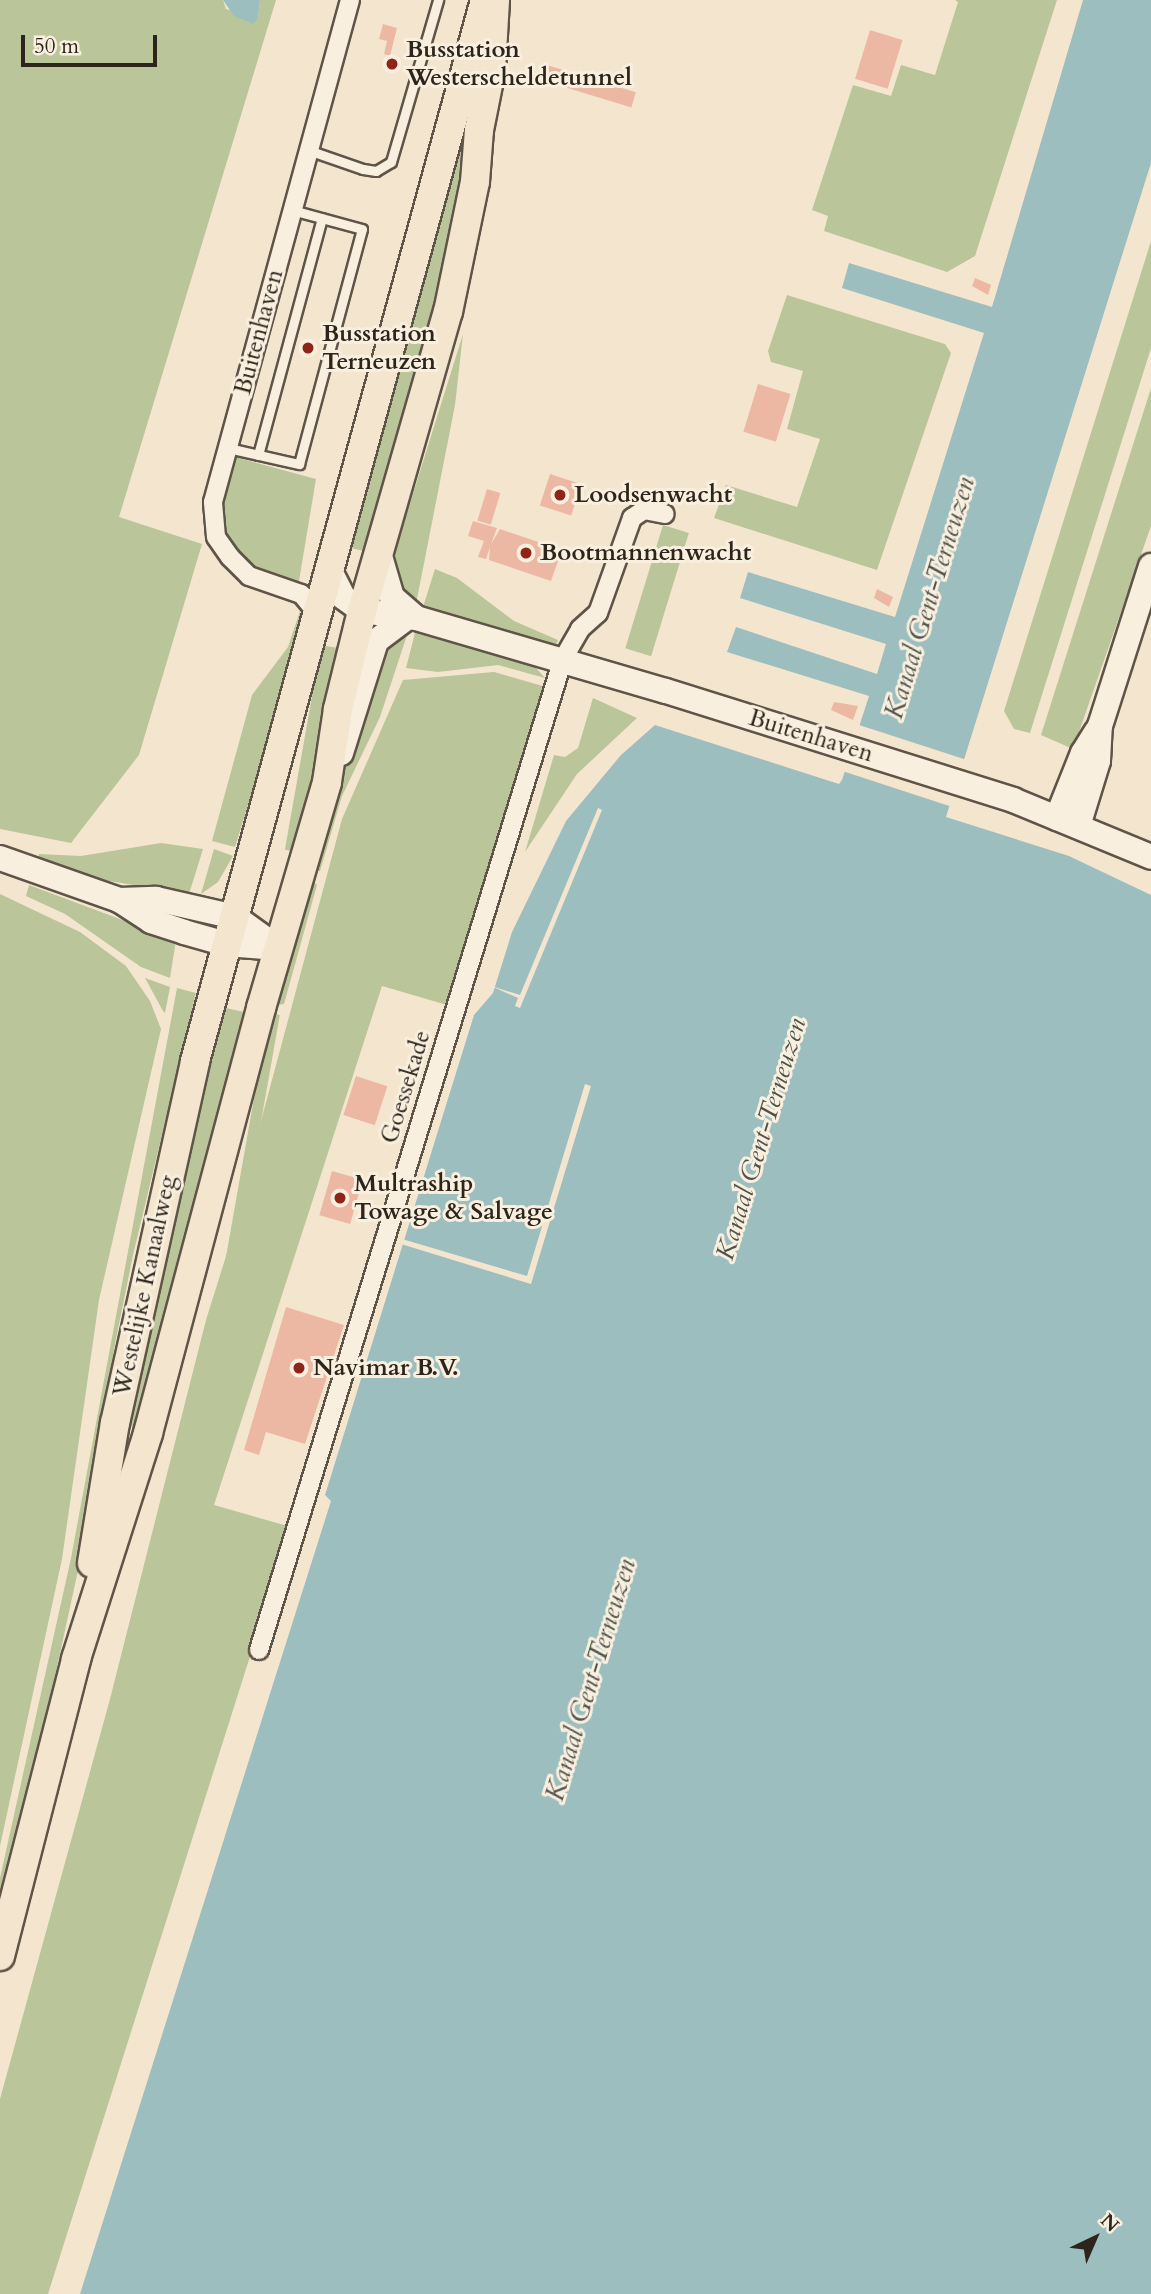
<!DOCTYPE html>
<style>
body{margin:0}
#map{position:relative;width:1151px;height:2294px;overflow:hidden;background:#f4e6ce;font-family:Cardo,serif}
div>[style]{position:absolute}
.green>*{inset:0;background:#bac599;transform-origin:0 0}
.water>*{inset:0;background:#9dbebe}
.pier>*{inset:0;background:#f4e6ce;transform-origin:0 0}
.building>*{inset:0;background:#ecb8a4;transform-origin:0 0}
.roads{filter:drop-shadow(2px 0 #5f5448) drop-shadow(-2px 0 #5f5448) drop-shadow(0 2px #5f5448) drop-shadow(0 -2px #5f5448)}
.service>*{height:9px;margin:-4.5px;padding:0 4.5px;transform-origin:4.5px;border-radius:4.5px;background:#f8efdf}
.minor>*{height:18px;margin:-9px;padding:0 9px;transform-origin:9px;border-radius:9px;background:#f8efdf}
.secondary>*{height:24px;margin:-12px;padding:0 12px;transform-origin:12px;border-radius:12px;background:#f8efdf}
.primary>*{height:28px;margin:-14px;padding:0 14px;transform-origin:14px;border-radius:14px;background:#f4e6ce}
.dots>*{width:19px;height:19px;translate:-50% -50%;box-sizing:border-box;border:4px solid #f8efdf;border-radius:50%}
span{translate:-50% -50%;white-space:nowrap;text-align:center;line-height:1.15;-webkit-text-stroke:6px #f8efdf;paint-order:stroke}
.poi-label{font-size:24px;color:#2d241b;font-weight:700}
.left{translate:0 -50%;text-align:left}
.street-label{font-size:24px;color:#2d241b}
.water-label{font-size:26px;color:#4f524c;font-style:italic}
.north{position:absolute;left:1060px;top:2203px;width:70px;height:70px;-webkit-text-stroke:5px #f8efdf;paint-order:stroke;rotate:44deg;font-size:19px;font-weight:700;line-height:28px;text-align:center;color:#2d241b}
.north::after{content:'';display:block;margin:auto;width:24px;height:32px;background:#2d241b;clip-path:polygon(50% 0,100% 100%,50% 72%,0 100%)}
.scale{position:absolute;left:21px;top:35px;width:136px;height:32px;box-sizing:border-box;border:4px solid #2d241b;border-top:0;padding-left:9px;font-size:21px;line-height:24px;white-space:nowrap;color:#2d241b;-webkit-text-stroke:5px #f8efdf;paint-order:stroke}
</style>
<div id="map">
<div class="green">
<div style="clip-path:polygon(0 0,223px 0,226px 9px,258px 18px,260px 0,276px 0,119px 517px,202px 544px,139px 755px,71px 843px,0 829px)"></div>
<div style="clip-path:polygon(955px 0,1057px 0,975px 256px,947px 272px,824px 231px,828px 216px,812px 210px,853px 85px,891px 96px,901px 65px,935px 75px,958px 2px)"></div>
<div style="clip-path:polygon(478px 68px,458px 225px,373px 553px,346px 547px)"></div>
<div style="clip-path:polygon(1151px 241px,1151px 348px,1030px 733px,1014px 729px,1004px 711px)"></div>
<div style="clip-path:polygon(787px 295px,945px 344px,951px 353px,877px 570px,714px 518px,726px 485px,797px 507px,820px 439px,787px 429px,803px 371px,771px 362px,768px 351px)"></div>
<div style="clip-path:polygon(463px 334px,455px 405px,416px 604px,402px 595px,393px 564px,396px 548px)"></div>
<div style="clip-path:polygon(1151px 388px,1151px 526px,1073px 749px,1041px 735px)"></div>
<div style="clip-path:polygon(235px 457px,316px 479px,298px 587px,262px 574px,231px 552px,216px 520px)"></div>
<div style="left:663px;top:525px;width:27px;height:129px;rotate:17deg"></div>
<div style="clip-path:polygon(435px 569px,457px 578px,514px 621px,558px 640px,556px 645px,423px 607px)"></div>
<div style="clip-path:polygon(300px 611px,303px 622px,295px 653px,235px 847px,212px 841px,252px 695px,288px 647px)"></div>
<div style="clip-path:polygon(416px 629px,529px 660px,545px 678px,498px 665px,438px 672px,406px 668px)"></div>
<div style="clip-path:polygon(408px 632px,380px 717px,342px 796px,320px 871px,310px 870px,381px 647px)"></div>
<div style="left:321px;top:645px;width:27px;height:208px;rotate:10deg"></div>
<div style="clip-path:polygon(494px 672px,546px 687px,447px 1005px,382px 986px,214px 1505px,291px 1527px,48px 2294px,0 2294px,0 2099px,110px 1699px,206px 1320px,243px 1202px,261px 1121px,342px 819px,403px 680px)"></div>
<div style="clip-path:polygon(593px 698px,637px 718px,577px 774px,525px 852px,554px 755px,565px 757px,578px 748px)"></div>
<div style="clip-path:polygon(161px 843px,203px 849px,189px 894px,103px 880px,39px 858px,39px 854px,81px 856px)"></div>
<div style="clip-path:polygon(214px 849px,233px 856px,218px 882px,201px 894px)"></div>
<div style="clip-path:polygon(312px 880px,317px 885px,284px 1004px,272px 1006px)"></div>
<div style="clip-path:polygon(29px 885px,176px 940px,170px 978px,141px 967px,65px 914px,26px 896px)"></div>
<div style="clip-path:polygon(0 894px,80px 932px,126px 966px,150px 1001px,161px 1029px,99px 1300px,62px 1559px,0 1846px)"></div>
<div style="clip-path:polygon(145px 978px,170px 987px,165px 1013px,163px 1011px)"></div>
<div style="clip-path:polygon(177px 988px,196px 993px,133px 1255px,114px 1349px,99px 1474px,0 1929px,0 1878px,71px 1558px)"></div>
<div style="clip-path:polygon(222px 1007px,248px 1013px,136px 1428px,129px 1426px,153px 1296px)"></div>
<div style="left:269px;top:1013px;width:11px;height:1035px;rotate:10deg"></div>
</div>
<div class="water">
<div style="clip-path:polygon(223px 0,260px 0,258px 18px,253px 24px,234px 16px)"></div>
<div style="clip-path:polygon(1083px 0,1151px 0,1151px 163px,946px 817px,1069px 856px,1151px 895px,1151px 2294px,80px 2294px,331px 1501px,325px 1495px,474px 1015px,493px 993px,512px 932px,566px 821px,621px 755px,655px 725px,839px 784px,842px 780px,869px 696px,727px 652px,736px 627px,877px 674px,886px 644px,740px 598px,748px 572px,895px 617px,984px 333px,842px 288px,849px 263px,992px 307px)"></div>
</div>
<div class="pier">
<div style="left:856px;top:724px;width:115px;height:49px;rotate:18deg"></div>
<div style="clip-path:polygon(598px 808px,602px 810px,520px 1008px,515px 1006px,518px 998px,491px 986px,520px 995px)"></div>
<div style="clip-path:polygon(585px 1084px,591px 1086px,531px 1284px,401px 1244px,402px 1239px,527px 1276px)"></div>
</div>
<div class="building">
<div style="clip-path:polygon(383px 24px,397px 28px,390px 56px,384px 54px,387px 41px,379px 39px)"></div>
<div style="left:870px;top:30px;width:34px;height:51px;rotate:17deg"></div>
<div style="left:547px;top:65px;width:93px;height:16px;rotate:17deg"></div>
<div style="clip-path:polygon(975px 278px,991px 285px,988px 295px,972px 286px)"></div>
<div style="left:758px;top:384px;width:34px;height:50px;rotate:17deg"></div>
<div style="left:550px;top:474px;width:33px;height:33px;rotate:18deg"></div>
<div style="left:487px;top:489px;width:14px;height:33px;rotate:17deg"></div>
<div style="clip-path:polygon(473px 521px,497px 528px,491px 544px,500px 529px,562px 550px,551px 581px,489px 560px,490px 547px,486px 559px,478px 557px,484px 541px,468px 536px)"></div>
<div style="clip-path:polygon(877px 589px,893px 597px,889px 607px,874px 598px)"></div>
<div style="clip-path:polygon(834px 702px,858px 706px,853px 720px,831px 710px)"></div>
<div style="left:356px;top:1076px;width:33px;height:41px;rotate:18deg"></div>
<div style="left:332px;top:1171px;width:32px;height:46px;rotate:16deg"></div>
<div style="clip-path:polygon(286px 1307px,344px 1325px,305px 1444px,266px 1432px,259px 1455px,244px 1450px)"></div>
</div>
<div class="roads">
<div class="service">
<div style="left:308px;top:150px;width:58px;rotate:19.1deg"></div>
<div style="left:363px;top:169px;width:13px;rotate:9deg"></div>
<div style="left:376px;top:171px;width:17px;rotate:-31deg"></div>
<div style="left:391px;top:162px;width:169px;rotate:-73.8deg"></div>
<div style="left:228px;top:448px;width:73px;rotate:12.7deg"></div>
<div style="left:299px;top:464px;width:243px;rotate:-75deg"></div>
<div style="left:362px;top:229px;width:73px;rotate:-164.8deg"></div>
<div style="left:258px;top:455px;width:245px;rotate:-74.9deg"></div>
</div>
<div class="minor">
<div style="left:318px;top:614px;width:26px;rotate:-130deg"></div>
<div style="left:301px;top:594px;width:55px;rotate:-160.9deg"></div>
<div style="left:249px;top:576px;width:27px;rotate:-135deg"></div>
<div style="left:230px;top:557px;width:24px;rotate:-125deg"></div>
<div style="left:216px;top:537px;width:35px;rotate:-95deg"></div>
<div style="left:213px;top:502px;width:520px;rotate:-74.74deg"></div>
<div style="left:259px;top:1650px;width:1037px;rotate:-72.95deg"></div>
<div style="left:563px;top:659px;width:34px;rotate:-60deg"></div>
<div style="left:580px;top:629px;width:24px;rotate:-42deg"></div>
<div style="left:598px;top:613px;width:101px;rotate:-70.3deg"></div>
<div style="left:632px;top:518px;width:14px;rotate:-34deg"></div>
<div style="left:644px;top:510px;width:21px;rotate:11deg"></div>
</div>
<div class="secondary">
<div style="left:380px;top:556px;width:43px;rotate:73.7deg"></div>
<div style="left:392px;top:597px;width:32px;rotate:41deg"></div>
<div style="left:330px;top:571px;width:29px;rotate:63deg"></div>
<div style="left:343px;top:597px;width:24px;rotate:36deg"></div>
<div style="left:362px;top:611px;width:54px;rotate:7.4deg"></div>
<div style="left:416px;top:618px;width:260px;rotate:16.3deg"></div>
<div style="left:666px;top:691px;width:364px;rotate:17.4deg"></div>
<div style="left:1013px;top:800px;width:149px;rotate:22.4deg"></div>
<div style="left:341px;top:753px;width:117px;rotate:-72.6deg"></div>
<div style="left:376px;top:641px;width:35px;rotate:-37deg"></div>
<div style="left:1057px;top:818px;width:70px;rotate:-68.2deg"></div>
<div style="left:1083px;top:753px;width:25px;rotate:-58deg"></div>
<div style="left:1078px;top:826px;width:68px;rotate:-72.9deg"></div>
<div style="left:1098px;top:761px;width:35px;rotate:-87deg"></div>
<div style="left:1100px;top:726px;width:168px;rotate:-72.3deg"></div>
<div style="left:0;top:858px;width:126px;rotate:19.4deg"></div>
<div style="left:119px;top:900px;width:38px;rotate:33deg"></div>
<div style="left:151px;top:921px;width:35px;rotate:18deg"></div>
<div style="left:184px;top:932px;width:44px;rotate:15.9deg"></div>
<div style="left:226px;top:944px;width:52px;rotate:4.4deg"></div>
<div style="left:119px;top:900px;width:37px;rotate:-2deg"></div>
<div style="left:156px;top:899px;width:81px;rotate:12.8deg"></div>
<div style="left:235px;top:917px;width:53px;rotate:35.8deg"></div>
</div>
<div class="primary">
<div style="left:92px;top:1563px;width:142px;rotate:-80.7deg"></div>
<div style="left:115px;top:1423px;width:371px;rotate:-77.5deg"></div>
<div style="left:195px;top:1061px;width:1096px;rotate:-74.71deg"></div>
<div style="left:0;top:1956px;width:307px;rotate:-75.6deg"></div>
<div style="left:76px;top:1659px;width:237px;rotate:-72.3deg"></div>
<div style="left:148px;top:1433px;width:440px;rotate:-75.1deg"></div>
<div style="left:261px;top:1008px;width:235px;rotate:-73.7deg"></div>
<div style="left:327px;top:782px;width:74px;rotate:-81.4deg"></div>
<div style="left:338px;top:709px;width:101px;rotate:-76.2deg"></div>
<div style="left:362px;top:611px;width:311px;rotate:-74deg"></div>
<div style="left:448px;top:312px;width:133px;rotate:-78.3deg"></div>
<div style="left:475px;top:182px;width:52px;rotate:-85.6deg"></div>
<div style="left:479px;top:130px;width:61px;rotate:-78.7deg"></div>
<div style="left:491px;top:70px;width:70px;rotate:-86.7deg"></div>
</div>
</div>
<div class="dots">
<div style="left:392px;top:64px;background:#8f2418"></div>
<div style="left:308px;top:348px;background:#8f2418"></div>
<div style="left:560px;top:495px;background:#8f2418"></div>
<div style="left:526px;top:553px;background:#8f2418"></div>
<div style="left:340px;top:1198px;background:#8f2418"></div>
<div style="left:299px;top:1368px;background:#8f2418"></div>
</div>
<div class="poi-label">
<span class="left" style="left:406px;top:64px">Busstation<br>Westerscheldetunnel</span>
<span class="left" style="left:322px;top:348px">Busstation<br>Terneuzen</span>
<span class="left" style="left:574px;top:495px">Loodsenwacht</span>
<span class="left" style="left:540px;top:553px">Bootmannenwacht</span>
<span class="left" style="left:354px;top:1198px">Multraship<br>Towage &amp; Salvage</span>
<span class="left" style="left:313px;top:1368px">Navimar B.V.</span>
</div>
<div class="street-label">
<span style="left:259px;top:332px;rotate:-75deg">Buitenhaven</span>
<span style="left:811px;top:736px;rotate:17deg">Buitenhaven</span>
<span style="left:406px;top:1087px;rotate:-73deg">Goessekade</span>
<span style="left:145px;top:1286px;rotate:-78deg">Westelijke Kanaalweg</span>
</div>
<div class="water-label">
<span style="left:930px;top:598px;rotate:-73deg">Kanaal Gent-Terneuzen</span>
<span style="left:761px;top:1139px;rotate:-73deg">Kanaal Gent-Terneuzen</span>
<span style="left:591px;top:1680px;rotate:-73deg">Kanaal Gent-Terneuzen</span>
</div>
<div class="north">N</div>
<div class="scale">50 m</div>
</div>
